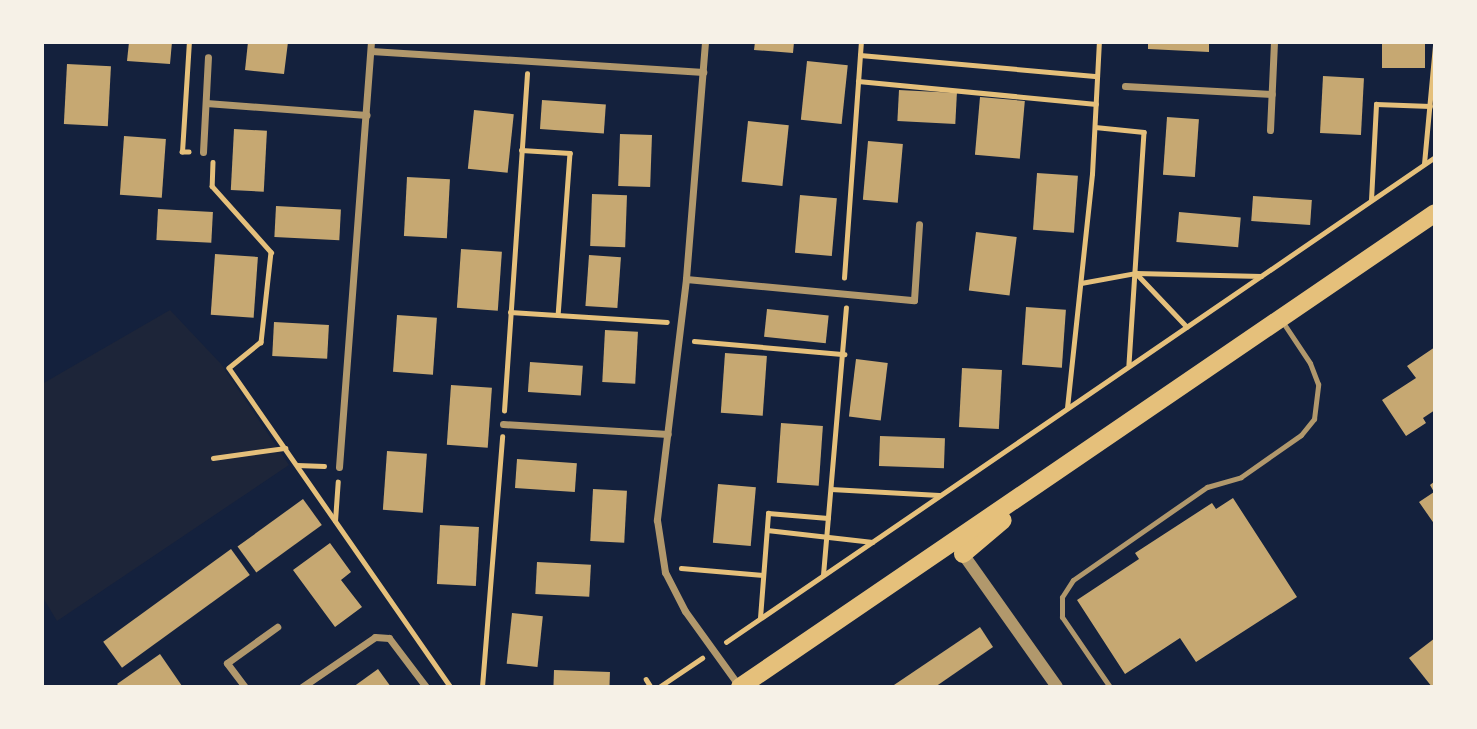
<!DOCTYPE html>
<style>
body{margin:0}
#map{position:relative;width:1477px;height:729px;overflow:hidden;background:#14213d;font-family:Jost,sans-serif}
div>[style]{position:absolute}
.green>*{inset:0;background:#1d2539}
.building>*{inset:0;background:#c6a872;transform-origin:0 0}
.path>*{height:4.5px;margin:-2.25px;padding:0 2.25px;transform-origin:2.25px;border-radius:2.25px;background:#e5c07b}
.service>*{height:5px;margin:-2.5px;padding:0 2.5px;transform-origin:2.5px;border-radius:2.5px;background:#b1986c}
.minor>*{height:7px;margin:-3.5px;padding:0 3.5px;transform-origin:3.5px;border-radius:3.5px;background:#b1986c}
.tertiary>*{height:12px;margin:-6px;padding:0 6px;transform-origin:6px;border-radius:6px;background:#b1986c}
.primary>*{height:18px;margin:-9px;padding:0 9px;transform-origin:9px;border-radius:9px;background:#e5c07b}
span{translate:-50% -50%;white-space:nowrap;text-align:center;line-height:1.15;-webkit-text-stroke:5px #f6f1e7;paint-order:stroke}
.frame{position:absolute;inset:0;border:44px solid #f6f1e7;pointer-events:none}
</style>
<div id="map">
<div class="green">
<div style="clip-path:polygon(170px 310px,221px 364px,289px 465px,57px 621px,42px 596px,42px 384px)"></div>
</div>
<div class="building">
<div style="clip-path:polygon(129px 42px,172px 42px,170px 64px,127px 61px)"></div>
<div style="clip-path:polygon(248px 42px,288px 42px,284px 74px,245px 70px)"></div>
<div style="clip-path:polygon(755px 42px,794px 42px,793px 53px,754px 50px)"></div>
<div style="clip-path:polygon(1148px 42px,1209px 42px,1209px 52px,1148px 49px)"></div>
<div style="left:1382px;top:42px;width:43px;height:26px"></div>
<div style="left:807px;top:61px;width:41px;height:59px;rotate:6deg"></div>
<div style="left:67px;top:64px;width:44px;height:60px;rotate:3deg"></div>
<div style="left:1323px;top:76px;width:41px;height:57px;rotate:3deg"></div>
<div style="left:899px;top:90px;width:58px;height:31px;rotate:3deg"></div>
<div style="left:980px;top:97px;width:45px;height:58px;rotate:5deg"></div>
<div style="left:542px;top:100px;width:64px;height:29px;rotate:4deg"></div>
<div style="left:474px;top:110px;width:40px;height:59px;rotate:6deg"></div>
<div style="left:1167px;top:117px;width:32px;height:58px;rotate:4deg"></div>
<div style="left:748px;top:121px;width:41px;height:61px;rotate:6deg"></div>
<div style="left:234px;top:129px;width:33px;height:61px;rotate:3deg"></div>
<div style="left:620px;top:134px;width:32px;height:52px;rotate:2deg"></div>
<div style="left:124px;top:136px;width:42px;height:59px;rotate:4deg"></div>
<div style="left:868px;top:141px;width:35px;height:59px;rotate:5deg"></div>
<div style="left:1037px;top:173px;width:41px;height:57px;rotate:4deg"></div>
<div style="left:407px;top:177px;width:43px;height:59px;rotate:3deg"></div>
<div style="left:592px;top:194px;width:35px;height:52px;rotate:2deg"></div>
<div style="left:800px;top:195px;width:37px;height:58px;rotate:5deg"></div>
<div style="left:1253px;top:196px;width:59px;height:25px;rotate:4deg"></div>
<div style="left:276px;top:206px;width:65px;height:31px;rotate:3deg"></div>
<div style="left:158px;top:209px;width:55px;height:31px;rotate:3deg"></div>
<div style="left:1179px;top:212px;width:62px;height:30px;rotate:5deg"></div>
<div style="left:976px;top:232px;width:41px;height:59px;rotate:7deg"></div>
<div style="left:461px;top:249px;width:41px;height:59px;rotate:4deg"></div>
<div style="left:215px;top:254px;width:43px;height:61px;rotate:4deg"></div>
<div style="left:589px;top:255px;width:32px;height:51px;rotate:4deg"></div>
<div style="left:1026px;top:307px;width:40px;height:58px;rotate:4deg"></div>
<div style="left:767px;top:309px;width:62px;height:28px;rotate:6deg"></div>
<div style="left:397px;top:315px;width:40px;height:57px;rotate:4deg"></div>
<div style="left:274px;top:322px;width:55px;height:34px;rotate:3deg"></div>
<div style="left:605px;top:330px;width:33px;height:52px;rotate:3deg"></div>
<div style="clip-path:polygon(1435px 347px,1435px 410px,1423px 418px,1426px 423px,1406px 436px,1382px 400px,1416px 378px,1407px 366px)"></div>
<div style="left:725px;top:353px;width:42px;height:60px;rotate:4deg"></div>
<div style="left:856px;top:359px;width:32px;height:58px;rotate:7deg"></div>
<div style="left:530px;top:362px;width:53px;height:30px;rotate:4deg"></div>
<div style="left:962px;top:368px;width:40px;height:59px;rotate:3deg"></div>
<div style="left:451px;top:385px;width:41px;height:60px;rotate:4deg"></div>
<div style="left:781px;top:423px;width:42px;height:60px;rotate:4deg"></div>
<div style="left:880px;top:436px;width:65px;height:30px;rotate:2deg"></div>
<div style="left:387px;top:451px;width:40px;height:59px;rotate:4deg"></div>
<div style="left:517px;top:459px;width:60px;height:29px;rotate:4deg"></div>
<div style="clip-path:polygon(1435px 481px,1435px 525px,1419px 502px,1434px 492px,1430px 485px)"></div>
<div style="left:718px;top:484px;width:38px;height:59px;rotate:5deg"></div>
<div style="left:593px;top:489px;width:34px;height:52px;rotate:3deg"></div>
<div style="clip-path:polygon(1233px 498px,1297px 597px,1196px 662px,1180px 638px,1125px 674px,1077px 600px,1139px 559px,1135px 553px,1212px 503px,1216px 509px)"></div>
<div style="left:303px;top:499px;width:32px;height:81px;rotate:54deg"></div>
<div style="left:440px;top:525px;width:39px;height:59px;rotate:3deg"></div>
<div style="clip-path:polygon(330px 543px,351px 572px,341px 580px,362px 607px,335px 627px,293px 570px)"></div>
<div style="left:231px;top:549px;width:32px;height:158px;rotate:54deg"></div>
<div style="left:537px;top:562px;width:54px;height:32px;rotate:3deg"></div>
<div style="left:512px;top:613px;width:31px;height:51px;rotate:6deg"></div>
<div style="clip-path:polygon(980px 627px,993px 647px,935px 687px,891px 687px)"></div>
<div style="clip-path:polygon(1435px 638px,1435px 687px,1432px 687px,1409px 658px)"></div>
<div style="clip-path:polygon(160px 654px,182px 686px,120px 687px,117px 684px)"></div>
<div style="clip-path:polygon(378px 669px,391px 687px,353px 687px)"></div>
<div style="left:554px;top:670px;width:56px;height:17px;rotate:2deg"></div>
</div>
<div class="path">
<div style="left:860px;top:55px;width:238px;rotate:5.1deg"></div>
<div style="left:858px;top:81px;width:239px;rotate:5.5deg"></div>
<div style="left:1095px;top:127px;width:49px;rotate:5.8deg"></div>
<div style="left:1144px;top:132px;width:233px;rotate:93.7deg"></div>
<div style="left:521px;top:150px;width:49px;rotate:3.5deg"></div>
<div style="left:570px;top:153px;width:162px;rotate:94.2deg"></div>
<div style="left:189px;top:152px;width:7px;rotate:180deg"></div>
<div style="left:182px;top:152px;width:110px;rotate:-86.4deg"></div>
<div style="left:213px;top:162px;width:24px;rotate:92deg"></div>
<div style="left:212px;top:186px;width:89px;rotate:48.2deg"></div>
<div style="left:271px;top:252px;width:91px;rotate:96.3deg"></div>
<div style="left:261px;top:342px;width:41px;rotate:140.9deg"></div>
<div style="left:229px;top:368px;width:389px;rotate:55.2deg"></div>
<div style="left:1424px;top:164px;width:120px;rotate:-84.7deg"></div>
<div style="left:1371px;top:200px;width:96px;rotate:-87deg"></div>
<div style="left:1376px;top:104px;width:54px;rotate:2.1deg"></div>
<div style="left:1136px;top:273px;width:125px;rotate:1.4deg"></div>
<div style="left:844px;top:278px;width:237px;rotate:-85.9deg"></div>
<div style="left:1081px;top:283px;width:56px;rotate:-10.3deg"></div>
<div style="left:1136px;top:273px;width:74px;rotate:46.6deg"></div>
<div style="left:510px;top:312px;width:157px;rotate:3.6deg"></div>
<div style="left:694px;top:341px;width:151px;rotate:5deg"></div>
<div style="left:1067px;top:408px;width:235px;rotate:-83.9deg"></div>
<div style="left:1092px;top:174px;width:132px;rotate:-87deg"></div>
<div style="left:504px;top:411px;width:338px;rotate:-86.1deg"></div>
<div style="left:213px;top:458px;width:73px;rotate:-7.9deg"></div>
<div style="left:297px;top:465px;width:27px;rotate:2deg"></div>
<div style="left:831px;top:489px;width:108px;rotate:3.2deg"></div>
<div style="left:335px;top:521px;width:39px;rotate:-86deg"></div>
<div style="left:767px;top:530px;width:106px;rotate:6.5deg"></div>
<div style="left:681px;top:568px;width:82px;rotate:4.9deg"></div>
<div style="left:823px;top:575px;width:268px;rotate:-85.1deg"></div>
<div style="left:760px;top:618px;width:105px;rotate:-85.6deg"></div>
<div style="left:768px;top:513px;width:60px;rotate:4.8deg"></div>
<div style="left:726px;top:642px;width:859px;rotate:-34.37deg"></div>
<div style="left:646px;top:679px;width:9px;rotate:58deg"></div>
<div style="left:482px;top:687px;width:251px;rotate:-85.4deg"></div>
<div style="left:659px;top:687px;width:52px;rotate:-34deg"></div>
</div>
<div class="service">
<div style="left:1110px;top:687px;width:85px;rotate:-124.4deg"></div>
<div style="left:1062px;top:617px;width:20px;rotate:-90deg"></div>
<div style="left:1062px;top:597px;width:20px;rotate:-57deg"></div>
<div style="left:1073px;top:580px;width:163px;rotate:-34.8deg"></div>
<div style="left:1207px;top:487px;width:35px;rotate:-16deg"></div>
<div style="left:1241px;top:477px;width:73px;rotate:-35deg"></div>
<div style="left:1301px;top:435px;width:21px;rotate:-51deg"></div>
<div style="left:1314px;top:419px;width:35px;rotate:-83deg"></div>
<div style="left:1318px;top:384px;width:22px;rotate:-111deg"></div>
<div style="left:1310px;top:363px;width:50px;rotate:-123.7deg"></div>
</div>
<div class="minor">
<div style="left:705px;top:42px;width:238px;rotate:94.6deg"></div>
<div style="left:686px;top:279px;width:243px;rotate:96.9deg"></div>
<div style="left:657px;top:520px;width:53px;rotate:81.3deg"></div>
<div style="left:665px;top:572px;width:44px;rotate:62.9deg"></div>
<div style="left:685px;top:611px;width:92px;rotate:54.2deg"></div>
<div style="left:371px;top:51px;width:333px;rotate:3.6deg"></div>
<div style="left:1125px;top:86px;width:147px;rotate:3.1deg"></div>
<div style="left:206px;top:103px;width:161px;rotate:4.3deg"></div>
<div style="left:1270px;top:130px;width:88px;rotate:-87.4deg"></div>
<div style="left:203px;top:152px;width:95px;rotate:-87deg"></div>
<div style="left:686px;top:279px;width:229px;rotate:5.3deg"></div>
<div style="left:914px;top:300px;width:76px;rotate:-86.2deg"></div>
<div style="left:503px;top:424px;width:165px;rotate:3.5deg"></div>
<div style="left:339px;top:467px;width:426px;rotate:-85.7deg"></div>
<div style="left:245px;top:687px;width:30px;rotate:-127deg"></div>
<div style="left:227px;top:663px;width:62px;rotate:-35.8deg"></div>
<div style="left:302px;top:687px;width:88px;rotate:-34.4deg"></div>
<div style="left:375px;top:637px;width:14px;rotate:4deg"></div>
<div style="left:389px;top:638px;width:61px;rotate:52.9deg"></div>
</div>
<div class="tertiary">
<div style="left:958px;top:547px;width:171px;rotate:54.7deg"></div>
</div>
<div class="primary">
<div style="left:963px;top:554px;width:52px;rotate:-40.4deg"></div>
<div style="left:740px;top:687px;width:841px;rotate:-34.29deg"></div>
</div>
<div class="frame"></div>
</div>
